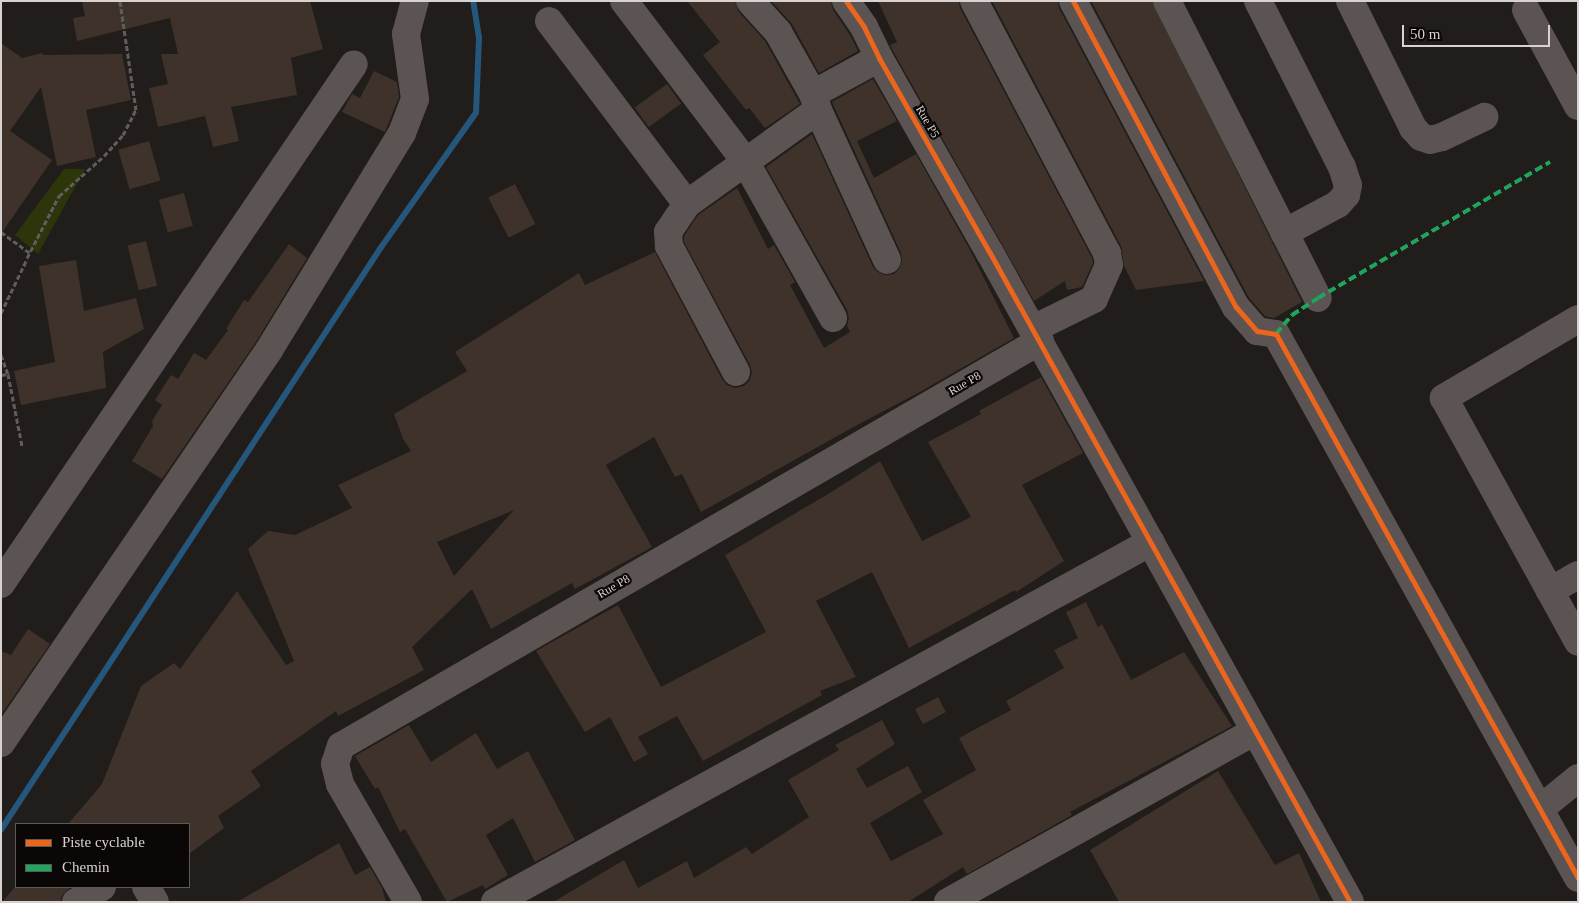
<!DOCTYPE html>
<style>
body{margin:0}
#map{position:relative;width:1579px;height:903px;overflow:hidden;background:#201d1b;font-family:Georgia,serif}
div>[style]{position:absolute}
.green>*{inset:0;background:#2d350b}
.stream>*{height:5.5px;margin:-2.75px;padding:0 2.75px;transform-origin:2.75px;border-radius:2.75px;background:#25567b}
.building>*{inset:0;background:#3e322b;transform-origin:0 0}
.path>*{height:3px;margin-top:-1.5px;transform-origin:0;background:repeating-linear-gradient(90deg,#625c5c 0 5px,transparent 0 7.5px)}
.minor>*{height:28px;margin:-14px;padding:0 14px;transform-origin:14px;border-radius:14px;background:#5c5353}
.quiet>*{height:4px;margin-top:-2px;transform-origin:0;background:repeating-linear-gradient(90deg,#20a55d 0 8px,transparent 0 12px)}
.cycleway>*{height:5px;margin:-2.5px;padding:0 2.5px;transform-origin:2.5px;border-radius:2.5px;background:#eb651d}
span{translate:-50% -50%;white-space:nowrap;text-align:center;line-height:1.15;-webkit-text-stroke:4.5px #0a0706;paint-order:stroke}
.street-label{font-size:12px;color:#d8d3d0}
.frame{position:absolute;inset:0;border:2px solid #d8d3d0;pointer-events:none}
.legend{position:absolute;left:15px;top:823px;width:175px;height:65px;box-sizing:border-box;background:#0a0706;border:1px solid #5c5957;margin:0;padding:6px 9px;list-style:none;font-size:15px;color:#d8d3d0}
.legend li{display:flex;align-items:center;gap:10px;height:25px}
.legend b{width:25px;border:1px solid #5c5957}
.scale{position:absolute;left:1402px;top:25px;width:148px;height:22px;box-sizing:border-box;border:2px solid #d8d3d0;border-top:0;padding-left:6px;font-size:15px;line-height:18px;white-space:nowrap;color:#d8d3d0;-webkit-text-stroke:4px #0a0706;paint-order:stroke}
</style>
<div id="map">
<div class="green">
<div style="clip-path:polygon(64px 169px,85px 169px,38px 254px,15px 235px)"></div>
</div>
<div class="stream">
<div style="left:1px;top:830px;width:694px;rotate:-56.88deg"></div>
<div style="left:380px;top:249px;width:166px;rotate:-54.8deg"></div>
<div style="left:476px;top:113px;width:75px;rotate:-87.7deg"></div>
<div style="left:479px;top:38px;width:37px;rotate:-99deg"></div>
</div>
<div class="building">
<div style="clip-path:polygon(82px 1px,310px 1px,323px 49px,291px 58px,297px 95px,231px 107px,239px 141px,213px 147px,205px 116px,158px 127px,149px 88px,168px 84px,161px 54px,178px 54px,170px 18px,77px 41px,73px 18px,85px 16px)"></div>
<div style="clip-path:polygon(687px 1px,735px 1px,738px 11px,765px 41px,800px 104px,765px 128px,749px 108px,746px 110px,703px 55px,720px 42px)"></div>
<div style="clip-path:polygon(771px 1px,831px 1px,833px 10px,850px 35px,858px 51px,819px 73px,792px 24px)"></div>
<div style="clip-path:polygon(878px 1px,959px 1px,960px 8px,1092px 258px,1093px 263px,1082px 287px,1067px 290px,1065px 281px,1034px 301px,893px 51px,890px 45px,897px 42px)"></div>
<div style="clip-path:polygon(992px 1px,1058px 1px,1059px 8px,1204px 281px,1136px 290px,1124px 266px,1121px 246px)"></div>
<div style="clip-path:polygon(1091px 1px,1152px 1px,1302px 302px,1274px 318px,1265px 316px,1249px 298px)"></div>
<div style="clip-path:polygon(1px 43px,22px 58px,42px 53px,43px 55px,122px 54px,131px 100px,86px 110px,96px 157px,57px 166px,41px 87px,10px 131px,52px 160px,1px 234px)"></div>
<div style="clip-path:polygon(374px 71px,397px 82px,399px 97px,385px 132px,342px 112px,352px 94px,360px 98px)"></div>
<div style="clip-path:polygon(evenodd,873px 79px,897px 121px,857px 141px,874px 178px,916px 154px,970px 250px,1014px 338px,918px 393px,859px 424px,701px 512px,682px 474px,675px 477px,654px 437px,606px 465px,652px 547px,575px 589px,572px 583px,491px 629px,472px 589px,412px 647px,424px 670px,338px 716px,336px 711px,251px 771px,261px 786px,218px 816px,224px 828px,189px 854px,189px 824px,68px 824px,102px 784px,141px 686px,174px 663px,180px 669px,237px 591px,286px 665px,294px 661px,248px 549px,268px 531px,295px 535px,352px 508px,338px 485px,411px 451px,403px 439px,394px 414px,467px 371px,455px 352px,579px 273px,585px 285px,655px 252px,722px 379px,727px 385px,735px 388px,744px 386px,749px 381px,752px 373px,750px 365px,684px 242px,684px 236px,698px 215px,737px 188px,768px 249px,774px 245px,795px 282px,790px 285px,824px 348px,850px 332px,847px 326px,849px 318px,847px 310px,766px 167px,812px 134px,873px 267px,878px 272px,885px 275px,894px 274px,899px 269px,902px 262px,901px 253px,832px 102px,873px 79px,514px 510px,454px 576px,437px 542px,514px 510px)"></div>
<div style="left:667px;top:84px;width:24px;height:40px;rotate:54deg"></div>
<div style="left:149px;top:141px;width:41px;height:32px;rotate:74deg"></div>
<div style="left:515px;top:184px;width:45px;height:30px;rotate:63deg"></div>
<div style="left:184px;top:193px;width:34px;height:26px;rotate:75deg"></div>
<div style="left:146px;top:241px;width:46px;height:19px;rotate:76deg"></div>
<div style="clip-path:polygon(289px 244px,307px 258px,256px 342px,162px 479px,132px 461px,153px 426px,152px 421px,162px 405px,155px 400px,171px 375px,178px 379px,194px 353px,206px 360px,228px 330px,226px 329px,244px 300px,248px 302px)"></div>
<div style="clip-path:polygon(76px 260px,84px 311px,136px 298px,144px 329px,103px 352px,106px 388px,21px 405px,14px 371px,55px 362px,39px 266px)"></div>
<div style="clip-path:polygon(1041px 377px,1083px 453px,1022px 485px,1064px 561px,1016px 592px,1015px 590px,909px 648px,872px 572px,816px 601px,856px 677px,820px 691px,822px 695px,703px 761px,677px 716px,638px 737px,648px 754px,634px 762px,610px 717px,585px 732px,536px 651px,618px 605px,661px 687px,766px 632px,725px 555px,833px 491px,880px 461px,922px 541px,971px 517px,928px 442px,981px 414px,979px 411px)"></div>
<div style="clip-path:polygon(1086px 602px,1098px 627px,1102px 624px,1131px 680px,1184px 652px,1232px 726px,1070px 812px,1072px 815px,967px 874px,963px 867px,908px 902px,553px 902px,624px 860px,638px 888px,687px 861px,694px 878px,746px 847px,752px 854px,809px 817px,788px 780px,839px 750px,835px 745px,882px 720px,895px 744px,856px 769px,867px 788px,908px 766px,922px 792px,870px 823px,891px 861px,943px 834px,923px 800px,976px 770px,959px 738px,1011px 710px,1006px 701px,1064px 668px,1054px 650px,1078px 638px,1066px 612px)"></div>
<div style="clip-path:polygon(28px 629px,50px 644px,1px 715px,1px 651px,11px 655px)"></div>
<div style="left:938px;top:697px;width:17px;height:26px;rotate:62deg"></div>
<div style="clip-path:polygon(409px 725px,431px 762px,476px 733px,497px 769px,528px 751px,575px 840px,535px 862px,513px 818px,486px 835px,508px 875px,485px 889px,483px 885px,447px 902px,405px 829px,400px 832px,378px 787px,375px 789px,355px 756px)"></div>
<div style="clip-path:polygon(1218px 771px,1275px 865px,1299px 853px,1321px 902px,1119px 902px,1090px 850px)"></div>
<div style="clip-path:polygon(339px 843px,355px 875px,370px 867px,382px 888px,386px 902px,237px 902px)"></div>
<div style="clip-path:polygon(15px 887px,71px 887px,63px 894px,60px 902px,2px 902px)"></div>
</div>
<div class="path">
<div style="left:1px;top:232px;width:36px;rotate:36deg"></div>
<div style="left:27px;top:258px;width:70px;rotate:-62.7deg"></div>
<div style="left:59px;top:196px;width:60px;rotate:-41.6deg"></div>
<div style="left:104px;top:156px;width:28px;rotate:-48deg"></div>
<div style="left:123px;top:135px;width:28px;rotate:-63deg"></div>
<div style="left:136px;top:110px;width:110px;rotate:-98.4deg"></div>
<div style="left:1px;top:313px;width:60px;rotate:-64.3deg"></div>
<div style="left:1px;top:355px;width:20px;rotate:70deg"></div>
<div style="left:8px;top:374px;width:73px;rotate:79deg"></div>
<div style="left:1px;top:375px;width:7px;rotate:-8deg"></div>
</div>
<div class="minor">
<div style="left:624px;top:1px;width:201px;rotate:52.9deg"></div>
<div style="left:745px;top:161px;width:180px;rotate:60.7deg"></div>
<div style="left:750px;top:1px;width:42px;rotate:47.9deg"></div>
<div style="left:778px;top:32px;width:71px;rotate:60.6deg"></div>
<div style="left:846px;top:1px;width:32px;rotate:55deg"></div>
<div style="left:864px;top:27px;width:34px;rotate:64deg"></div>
<div style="left:879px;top:58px;width:224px;rotate:60.4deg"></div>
<div style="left:990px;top:253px;width:742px;rotate:60.98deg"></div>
<div style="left:974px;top:1px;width:285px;rotate:62.2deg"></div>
<div style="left:1107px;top:253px;width:12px;rotate:81deg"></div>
<div style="left:1109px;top:265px;width:37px;rotate:114deg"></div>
<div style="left:1094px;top:299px;width:68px;rotate:153.8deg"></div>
<div style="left:1073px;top:1px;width:347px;rotate:62deg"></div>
<div style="left:1236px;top:307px;width:32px;rotate:49deg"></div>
<div style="left:1257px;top:331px;width:19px;rotate:9deg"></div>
<div style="left:1276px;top:334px;width:622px;rotate:60.96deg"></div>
<div style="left:1167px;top:1px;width:333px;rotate:63.1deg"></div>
<div style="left:1258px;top:1px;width:186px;rotate:63.2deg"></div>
<div style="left:1342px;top:167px;width:19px;rotate:72deg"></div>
<div style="left:1348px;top:185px;width:10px;rotate:101deg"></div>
<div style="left:1346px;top:195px;width:12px;rotate:132deg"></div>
<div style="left:1338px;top:204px;width:61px;rotate:151.8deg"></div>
<div style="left:1350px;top:1px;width:142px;rotate:63.6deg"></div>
<div style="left:1413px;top:128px;width:12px;rotate:48deg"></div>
<div style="left:1421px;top:137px;width:9px;rotate:18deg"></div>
<div style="left:1430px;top:140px;width:12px;rotate:-14deg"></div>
<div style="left:1442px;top:137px;width:47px;rotate:-25.5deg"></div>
<div style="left:1526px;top:10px;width:109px;rotate:61.6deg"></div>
<div style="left:549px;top:21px;width:229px;rotate:53deg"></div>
<div style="left:818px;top:110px;width:165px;rotate:65.3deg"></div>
<div style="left:1578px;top:319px;width:156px;rotate:149.5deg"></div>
<div style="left:1444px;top:398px;width:278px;rotate:61.2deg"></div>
<div style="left:736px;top:372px;width:143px;rotate:-118deg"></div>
<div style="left:669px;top:246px;width:14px;rotate:-94deg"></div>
<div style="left:668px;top:232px;width:34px;rotate:-56deg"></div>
<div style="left:687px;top:204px;width:161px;rotate:-35.7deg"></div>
<div style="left:818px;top:110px;width:17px;rotate:-107deg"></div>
<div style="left:813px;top:94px;width:75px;rotate:-28.6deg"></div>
<div style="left:1px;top:584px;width:628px;rotate:-55.83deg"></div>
<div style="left:1550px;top:591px;width:32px;rotate:-30deg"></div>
<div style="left:1px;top:743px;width:476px;rotate:-55.7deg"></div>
<div style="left:269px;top:350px;width:255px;rotate:-58.5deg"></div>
<div style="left:402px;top:133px;width:36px;rotate:-69deg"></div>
<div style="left:415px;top:99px;width:66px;rotate:-97.9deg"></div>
<div style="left:406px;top:34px;width:34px;rotate:-75deg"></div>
<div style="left:1540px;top:809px;width:49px;rotate:-39.2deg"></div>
<div style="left:146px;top:887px;width:17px;rotate:59deg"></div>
<div style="left:76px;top:902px;width:30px;rotate:-30deg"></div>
<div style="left:408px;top:902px;width:136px;rotate:-120deg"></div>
<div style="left:340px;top:784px;width:21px;rotate:-104deg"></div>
<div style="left:335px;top:764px;width:19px;rotate:-72deg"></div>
<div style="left:341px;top:746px;width:808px;rotate:-30.09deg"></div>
<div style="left:495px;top:902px;width:748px;rotate:-28.76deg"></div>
<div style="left:948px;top:902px;width:351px;rotate:-29.1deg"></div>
</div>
<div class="quiet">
<div style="left:1276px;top:334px;width:25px;rotate:-50deg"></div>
<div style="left:1292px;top:315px;width:31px;rotate:-33deg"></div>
<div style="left:1318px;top:298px;width:269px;rotate:-30.4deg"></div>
</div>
<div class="cycleway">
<div style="left:846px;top:1px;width:32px;rotate:55deg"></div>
<div style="left:864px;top:27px;width:34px;rotate:64deg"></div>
<div style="left:879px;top:58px;width:224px;rotate:60.4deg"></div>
<div style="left:990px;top:253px;width:742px;rotate:60.98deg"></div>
<div style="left:1073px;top:1px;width:347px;rotate:62deg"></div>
<div style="left:1236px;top:307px;width:32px;rotate:49deg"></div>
<div style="left:1257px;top:331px;width:19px;rotate:9deg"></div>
<div style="left:1276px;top:334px;width:622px;rotate:60.96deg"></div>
</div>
<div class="street-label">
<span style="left:927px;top:122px;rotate:60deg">Rue P5</span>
<span style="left:965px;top:384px;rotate:-30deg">Rue P8</span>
<span style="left:614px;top:587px;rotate:-30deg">Rue P8</span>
</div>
<div class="frame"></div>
<ul class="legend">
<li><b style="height:6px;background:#eb651d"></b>Piste cyclable</li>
<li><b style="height:6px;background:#20a55d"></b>Chemin</li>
</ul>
<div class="scale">50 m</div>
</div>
